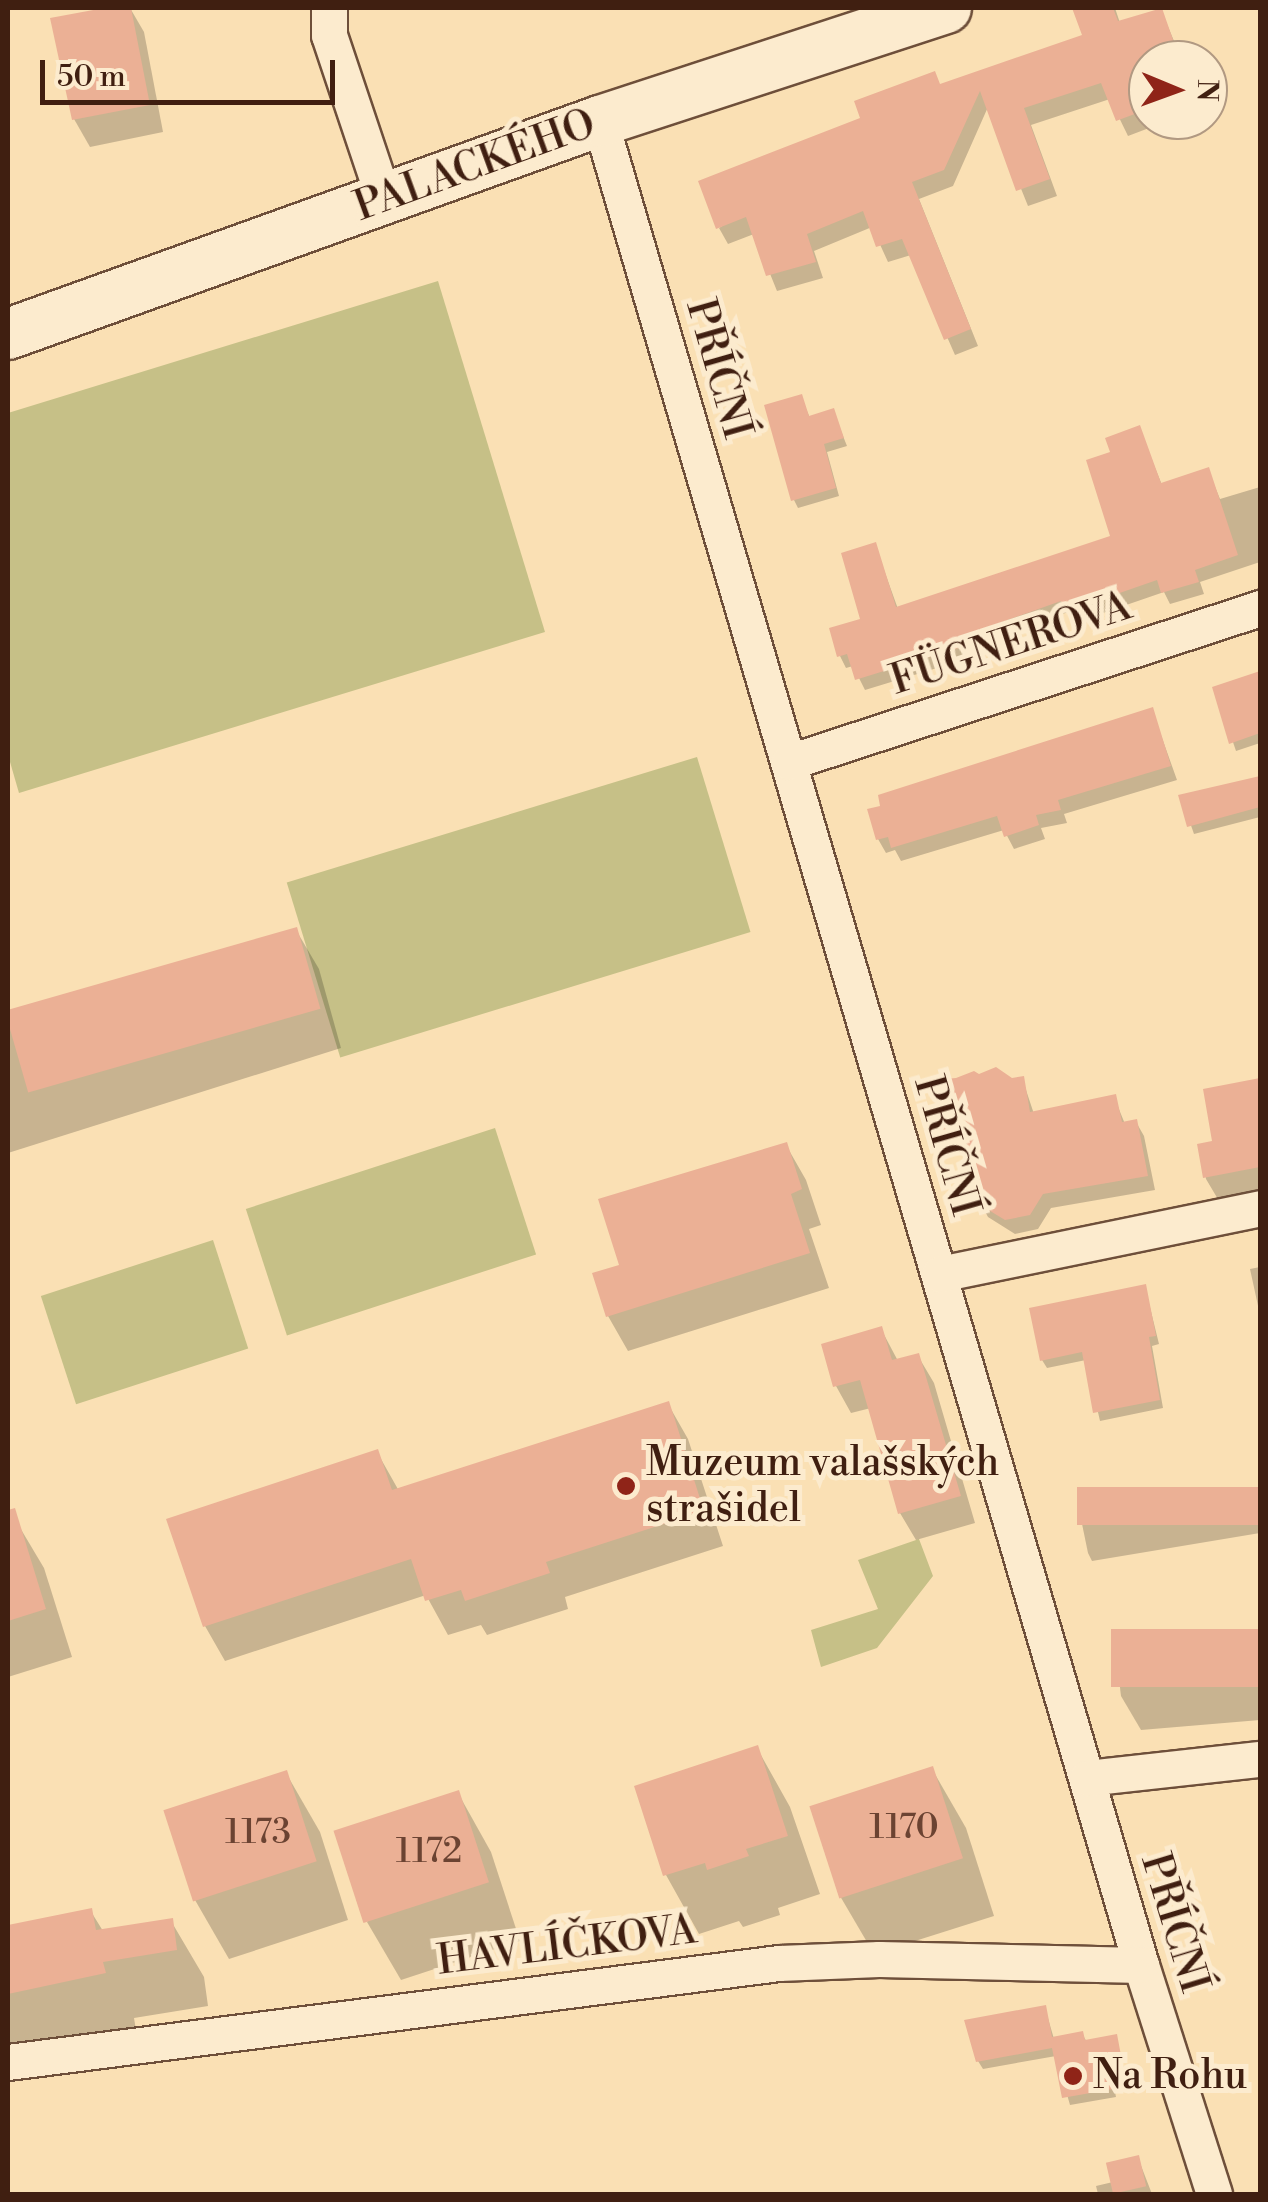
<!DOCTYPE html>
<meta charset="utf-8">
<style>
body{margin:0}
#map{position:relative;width:1268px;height:2202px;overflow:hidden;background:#fae0b4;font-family:"Libre Bodoni",serif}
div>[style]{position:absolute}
.green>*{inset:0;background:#c6c087;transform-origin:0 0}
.shadow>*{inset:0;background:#0003}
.building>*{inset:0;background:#ebb095;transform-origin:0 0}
.roads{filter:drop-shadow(2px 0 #6e4f3a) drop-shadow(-2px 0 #6e4f3a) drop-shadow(0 2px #6e4f3a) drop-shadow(0 -2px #6e4f3a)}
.street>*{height:35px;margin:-17.5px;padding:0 17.5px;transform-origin:17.5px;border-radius:17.5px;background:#fcebce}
.secondary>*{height:50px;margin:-25px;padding:0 25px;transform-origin:25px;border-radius:25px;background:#fcebce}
.dots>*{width:28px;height:28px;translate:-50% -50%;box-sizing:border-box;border:5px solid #fcebce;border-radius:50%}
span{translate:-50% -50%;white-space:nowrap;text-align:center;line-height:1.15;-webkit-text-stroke:10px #fcebce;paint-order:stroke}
.number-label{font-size:35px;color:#6b4332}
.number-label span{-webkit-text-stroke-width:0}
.street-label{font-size:40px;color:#401f11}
.poi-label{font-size:40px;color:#401f11}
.left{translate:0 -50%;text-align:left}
.frame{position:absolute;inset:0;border:10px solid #401f11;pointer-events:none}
.north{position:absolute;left:1128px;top:40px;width:100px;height:100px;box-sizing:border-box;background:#fcebce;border:2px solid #b19982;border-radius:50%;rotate:91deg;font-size:28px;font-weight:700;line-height:40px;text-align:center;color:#401f11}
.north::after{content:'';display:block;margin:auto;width:35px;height:45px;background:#8f2418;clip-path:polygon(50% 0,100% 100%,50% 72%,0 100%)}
.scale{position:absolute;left:40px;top:60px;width:295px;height:45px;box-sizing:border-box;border:5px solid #401f11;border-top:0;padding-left:12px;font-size:30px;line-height:35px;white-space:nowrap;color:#401f11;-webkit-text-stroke:8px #fcebce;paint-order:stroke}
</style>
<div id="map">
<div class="green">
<div style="clip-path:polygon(438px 281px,545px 632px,19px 793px,8px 755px,8px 413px)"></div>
<div style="left:697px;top:757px;width:183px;height:429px;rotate:73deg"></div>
<div style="left:495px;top:1128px;width:133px;height:262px;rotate:72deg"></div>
<div style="left:213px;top:1240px;width:114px;height:181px;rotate:72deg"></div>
<div style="clip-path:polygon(919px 1539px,933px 1576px,877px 1648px,821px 1667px,811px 1630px,878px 1609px,858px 1560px)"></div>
</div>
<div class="shadow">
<div style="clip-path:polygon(117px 8px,130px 8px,144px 32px,163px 132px,90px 147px,74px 119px,53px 20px)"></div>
<div style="clip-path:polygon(1074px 8px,1115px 8px,1120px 23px,1161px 10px,1182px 60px,1148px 60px,1148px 120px,1155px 120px,1157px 125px,1128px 136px,1110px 99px,1031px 125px,1057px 196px,1028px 206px,988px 107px,953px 186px,919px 199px,978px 346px,955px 355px,911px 255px,888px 262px,872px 227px,814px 251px,823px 278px,777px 291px,754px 234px,728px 244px,719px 228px,941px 86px,1086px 36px)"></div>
<div style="clip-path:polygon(801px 397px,810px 418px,833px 411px,847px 446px,827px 452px,839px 496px,798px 508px,794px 500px)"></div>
<div style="clip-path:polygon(1139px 428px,1162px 485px,1208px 470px,1220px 499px,1260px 487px,1260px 562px,1200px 582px,1204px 594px,1170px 604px,1164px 592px,1074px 623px,1068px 612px,970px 647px,973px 657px,865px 690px,853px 666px,846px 668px,840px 656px,832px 630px,863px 620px,875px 545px,898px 609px,1113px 538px,1113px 454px)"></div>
<div style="clip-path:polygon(1260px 674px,1260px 743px,1236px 751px,1215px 689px)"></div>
<div style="clip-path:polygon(1152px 710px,1177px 780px,1064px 814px,1067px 823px,1041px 828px,1045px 839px,1014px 849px,1004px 830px,901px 861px,895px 850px,886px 853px,878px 839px)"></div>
<div style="clip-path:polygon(1260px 778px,1260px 817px,1194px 834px,1181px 797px)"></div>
<div style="clip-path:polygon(296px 930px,319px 969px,341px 1048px,8px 1153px,8px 1023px)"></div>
<div style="clip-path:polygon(1022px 1078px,1034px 1114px,1114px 1097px,1125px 1124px,1136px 1122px,1144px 1136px,1155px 1190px,1051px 1208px,1038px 1229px,1015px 1234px,988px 1217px,980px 1202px,970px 1148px,954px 1151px,945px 1137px,1011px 1081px)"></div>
<div style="clip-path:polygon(1257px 1081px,1260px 1198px,1222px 1206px,1206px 1179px,1200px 1146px,1215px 1143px)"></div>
<div style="clip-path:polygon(786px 1145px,806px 1180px,821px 1225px,809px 1229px,829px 1288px,628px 1351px,608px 1316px,622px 1266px)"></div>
<div style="clip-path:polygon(1260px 1267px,1260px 1315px,1250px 1269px)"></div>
<div style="clip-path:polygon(1145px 1287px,1159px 1344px,1152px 1346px,1163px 1408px,1100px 1421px,1086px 1360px,1047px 1368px,1042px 1360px)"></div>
<div style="clip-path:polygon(881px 1329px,898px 1361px,918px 1356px,934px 1383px,975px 1523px,916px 1540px,900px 1513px,871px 1408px,851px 1413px,836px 1386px)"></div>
<div style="clip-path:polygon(668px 1404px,688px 1439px,723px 1546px,565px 1597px,568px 1609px,487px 1635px,481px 1625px,448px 1635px,426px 1595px,225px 1661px,205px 1626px,377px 1452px,399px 1491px)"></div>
<div style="clip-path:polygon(1260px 1489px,1260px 1533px,1092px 1561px,1088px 1553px,1081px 1519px)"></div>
<div style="clip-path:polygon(16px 1521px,44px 1568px,72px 1657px,8px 1677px,8px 1524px)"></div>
<div style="clip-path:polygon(1260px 1631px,1260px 1720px,1141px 1730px,1121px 1696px,1115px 1646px)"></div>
<div style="clip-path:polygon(757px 1748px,790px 1807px,820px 1894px,778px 1908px,780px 1915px,743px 1927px,739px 1921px,699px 1934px,666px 1875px,637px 1787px)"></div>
<div style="clip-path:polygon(932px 1769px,966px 1828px,994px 1916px,874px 1954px,840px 1896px)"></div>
<div style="clip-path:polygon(286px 1773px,320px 1832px,348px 1920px,229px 1959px,195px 1900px)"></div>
<div style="clip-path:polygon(458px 1793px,491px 1852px,520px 1941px,401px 1980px,367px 1922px)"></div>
<div style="clip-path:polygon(90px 1910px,103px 1931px,171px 1921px,204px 1977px,208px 2006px,134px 2018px,136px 2030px,8px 2056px,8px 1928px)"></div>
<div style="clip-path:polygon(1045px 2008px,1054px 2039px,1082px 2034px,1087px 2042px,1116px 2037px,1128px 2086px,1115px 2092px,1116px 2097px,1070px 2105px,1056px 2056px,983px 2069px,978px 2061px)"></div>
<div style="clip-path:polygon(1138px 2158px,1152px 2194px,1098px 2194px,1096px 2186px,1113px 2182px)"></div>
</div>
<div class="building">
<div style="clip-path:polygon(104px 8px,131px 8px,150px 105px,72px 120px,50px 18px)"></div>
<div style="clip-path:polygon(1072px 8px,1113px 8px,1118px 21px,1162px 8px,1180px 60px,1148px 60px,1148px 73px,1139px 76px,1148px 109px,1116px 121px,1101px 83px,1024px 108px,1050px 179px,1016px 191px,980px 91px,944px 170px,912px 182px,971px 329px,944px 340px,902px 239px,876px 247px,863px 211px,807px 234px,816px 262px,766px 276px,746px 217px,716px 229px,698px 181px,860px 118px,854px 101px,935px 71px,940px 84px,1082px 35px)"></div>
<div style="clip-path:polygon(802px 394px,809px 416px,834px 408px,844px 438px,824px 444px,836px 488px,791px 501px,764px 405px)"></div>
<div style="clip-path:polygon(1140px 425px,1161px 483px,1209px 467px,1238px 555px,1195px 570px,1199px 582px,1161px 593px,1157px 580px,1065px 612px,1061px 601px,965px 635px,968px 645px,855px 680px,847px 654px,837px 657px,829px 628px,860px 619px,841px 553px,876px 542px,896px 607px,1110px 536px,1086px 460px,1110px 452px,1105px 438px)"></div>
<div style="clip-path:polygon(1260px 671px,1260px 733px,1229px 744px,1212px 687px)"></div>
<div style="clip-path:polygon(1153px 707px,1171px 766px,1058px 800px,1061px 810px,1036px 815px,1039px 825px,1004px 837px,997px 816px,891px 848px,888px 837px,876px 840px,867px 809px,880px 806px,878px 795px)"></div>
<div style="clip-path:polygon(1260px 776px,1260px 807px,1187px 827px,1178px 795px)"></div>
<div style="left:297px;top:927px;width:85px;height:304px;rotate:74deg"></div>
<div style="clip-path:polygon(996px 1067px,1012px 1078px,1024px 1076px,1030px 1112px,1116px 1094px,1122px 1122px,1137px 1119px,1148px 1176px,1043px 1194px,1030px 1215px,1005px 1220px,977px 1203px,965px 1134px,943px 1138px,932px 1080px,956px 1078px,974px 1071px,979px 1074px)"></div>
<div style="clip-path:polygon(1260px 1078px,1260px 1167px,1203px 1178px,1197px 1144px,1212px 1141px,1203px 1089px)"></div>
<div style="clip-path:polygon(787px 1142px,802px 1189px,791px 1194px,810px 1253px,606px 1317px,592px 1273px,619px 1265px,598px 1199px)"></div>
<div style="clip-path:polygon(1146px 1284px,1156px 1336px,1149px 1337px,1160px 1400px,1093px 1413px,1082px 1352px,1040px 1361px,1029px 1308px)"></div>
<div style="clip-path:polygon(882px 1326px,892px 1360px,919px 1353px,961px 1496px,898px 1514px,860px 1380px,833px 1387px,821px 1344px)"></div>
<div style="clip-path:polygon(669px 1401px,704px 1511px,546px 1562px,550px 1573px,465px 1601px,461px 1590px,425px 1601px,411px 1559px,203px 1627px,166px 1519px,378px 1449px,392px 1490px)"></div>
<div style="left:1260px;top:1487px;width:38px;height:183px;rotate:90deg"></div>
<div style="clip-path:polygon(15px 1508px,46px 1609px,8px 1621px,8px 1510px)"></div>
<div style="left:1260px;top:1629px;width:58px;height:149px;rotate:90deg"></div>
<div style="clip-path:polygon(758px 1745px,788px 1836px,746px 1849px,749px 1856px,707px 1870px,705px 1863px,663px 1876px,634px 1786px)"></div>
<div style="left:933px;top:1766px;width:97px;height:130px;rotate:72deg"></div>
<div style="left:287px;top:1770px;width:96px;height:130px;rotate:72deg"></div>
<div style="left:459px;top:1790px;width:97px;height:132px;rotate:72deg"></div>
<div style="clip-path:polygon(92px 1908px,96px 1930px,173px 1918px,177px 1950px,103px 1962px,106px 1973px,8px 1994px,8px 1925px)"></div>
<div style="clip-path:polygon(1046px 2005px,1052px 2037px,1083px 2031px,1085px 2040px,1117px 2034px,1125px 2077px,1112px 2083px,1113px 2089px,1062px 2098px,1052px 2048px,976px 2062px,964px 2020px)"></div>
<div style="left:1139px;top:2155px;width:32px;height:34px;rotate:77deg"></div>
</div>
<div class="roads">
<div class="street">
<div style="left:329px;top:8px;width:27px;rotate:90deg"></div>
<div style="left:329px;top:35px;width:173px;rotate:71.5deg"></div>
<div style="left:600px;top:121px;width:1922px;rotate:73.65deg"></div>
<div style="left:1141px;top:1965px;width:240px;rotate:72.3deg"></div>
<div style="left:789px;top:762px;width:496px;rotate:-18.1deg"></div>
<div style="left:939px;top:1274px;width:328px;rotate:-11.6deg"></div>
<div style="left:1087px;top:1778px;width:174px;rotate:-6.3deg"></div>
<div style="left:8px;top:2062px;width:777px;rotate:-7.32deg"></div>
<div style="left:779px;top:1963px;width:100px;rotate:-2.3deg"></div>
<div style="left:879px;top:1959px;width:262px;rotate:1.3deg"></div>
</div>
<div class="secondary">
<div style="left:8px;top:334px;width:629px;rotate:-19.79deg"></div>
<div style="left:600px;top:121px;width:364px;rotate:-18.1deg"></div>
</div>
</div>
<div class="dots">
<div style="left:626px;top:1486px;background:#8f2418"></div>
<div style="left:1073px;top:2076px;background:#8f2418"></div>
</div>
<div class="number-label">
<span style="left:904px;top:1828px">1170</span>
<span style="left:258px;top:1833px">1173</span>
<span style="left:429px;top:1852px">1172</span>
</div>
<div class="street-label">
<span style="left:475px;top:166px;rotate:-20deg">PALACKÉHO</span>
<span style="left:718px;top:369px;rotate:74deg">PŘÍČNÍ</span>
<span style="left:1011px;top:644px;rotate:-18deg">FÜGNEROVA</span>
<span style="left:946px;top:1146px;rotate:74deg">PŘÍČNÍ</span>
<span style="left:1174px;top:1923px;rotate:73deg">PŘÍČNÍ</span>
<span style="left:567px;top:1946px;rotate:-7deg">HAVLÍČKOVA</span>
</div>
<div class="poi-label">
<span class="left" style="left:646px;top:1486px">Muzeum valašských<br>strašidel</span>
<span class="left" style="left:1093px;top:2076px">Na Rohu</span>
</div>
<div class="frame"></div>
<div class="north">N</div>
<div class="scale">50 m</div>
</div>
